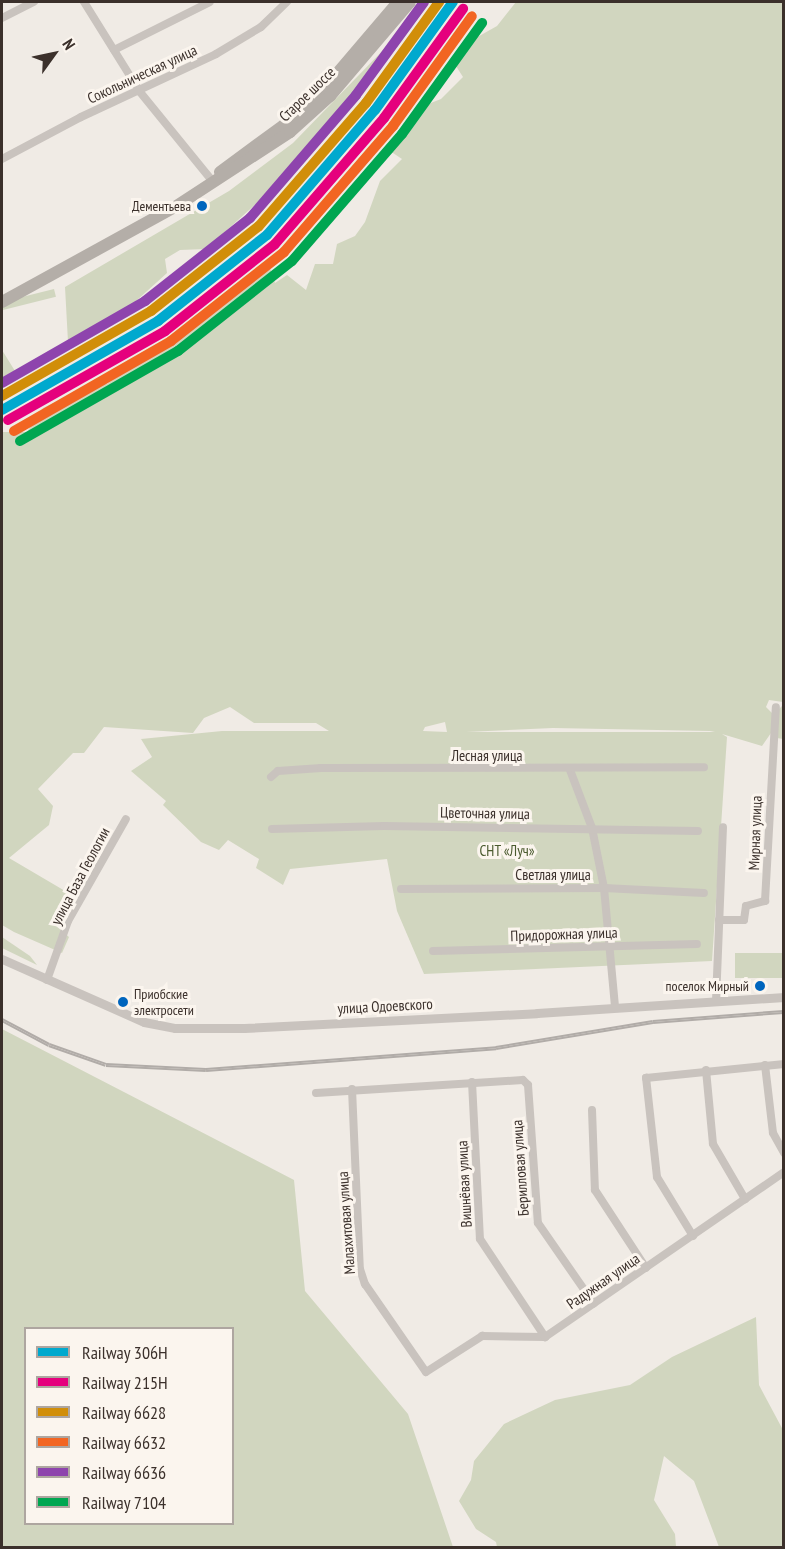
<!DOCTYPE html>
<meta charset="utf-8">
<style>
body{margin:0}
#map{position:relative;width:785px;height:1549px;overflow:hidden;background:#f0ebe5;font-family:"PT Sans Narrow",sans-serif}
div>[style]{position:absolute}
.green>*{inset:0;background:#d1d6bf;transform-origin:0 0}
.minor>*{height:8px;margin:-4px;padding:0 4px;transform-origin:4px;border-radius:4px;background:#c9c3be}
.tertiary>*{height:9px;margin:-4.5px;padding:0 4.5px;transform-origin:4.5px;border-radius:4.5px;background:#c9c3be}
.trunk>*{height:12px;margin:-6px;padding:0 6px;transform-origin:6px;border-radius:6px;background:#b4aea8}
.rail>*{height:4px;margin-top:-2px;transform-origin:0;background:repeating-linear-gradient(90deg,#fbf5ee 0 4.5px,#b1aca8 0 9px);box-sizing:border-box;border-block:2px solid #b1aca8}
.rail-1>*{height:10px;margin:-5px;padding:0 5px;transform-origin:5px;border-radius:5px;background:#00a9ce}
.rail-2>*{height:10px;margin:-5px;padding:0 5px;transform-origin:5px;border-radius:5px;background:#e5007d}
.rail-3>*{height:10px;margin:-5px;padding:0 5px;transform-origin:5px;border-radius:5px;background:#d18e09}
.rail-4>*{height:10px;margin:-5px;padding:0 5px;transform-origin:5px;border-radius:5px;background:#f26522}
.rail-5>*{height:10px;margin:-5px;padding:0 5px;transform-origin:5px;border-radius:5px;background:#8e44ad}
.rail-6>*{height:10px;margin:-5px;padding:0 5px;transform-origin:5px;border-radius:5px;background:#00a651}
.dots>*{width:16px;height:16px;translate:-50% -50%;box-sizing:border-box;border:3px solid #fbf5ee;border-radius:50%}
span{translate:-50% -50%;white-space:nowrap;text-align:center;line-height:1.15;-webkit-text-stroke:6px #fbf5ee;paint-order:stroke}
.bus-label{font-size:14px;color:#3b302b}
.right{translate:-100% -50%;text-align:right}
.left{translate:0 -50%;text-align:left}
.street-label{font-size:15px;color:#3b302b}
.park-label{font-size:15px;color:#4a5a2e}
.frame{position:absolute;inset:0;border:3px solid #3b302b;pointer-events:none}
.legend{position:absolute;left:24px;top:1327px;width:210px;height:198px;box-sizing:border-box;background:#fbf5ee;border:2px solid #aea6a0;margin:0;padding:8px 10px;list-style:none;font-size:18px;color:#3b302b}
.legend li{display:flex;align-items:center;gap:12px;height:30px}
.legend b{width:30px;border:2px solid #aea6a0}
.north{position:absolute;left:24px;top:24px;width:60px;height:60px;-webkit-text-stroke:4px #fbf5ee;paint-order:stroke;rotate:57deg;font-size:16px;font-weight:700;line-height:24px;text-align:center;color:#3b302b}
.north::after{content:'';display:block;margin:auto;width:21px;height:27px;background:#3b302b;clip-path:polygon(50% 0,100% 100%,50% 72%,0 100%)}
</style>
<div id="map">
<div class="green">
<div style="clip-path:polygon(420px 2px,428px 2px,302px 162px,206px 249px,180px 250px,165px 259px,167px 273px,105px 329px,2px 383px,2px 350px,15px 371px,68px 342px,65px 287px,229px 191px,293px 143px,389px 44px)"></div>
<div style="clip-path:polygon(evenodd,516px 2px,783px 2px,783px 702px,769px 700px,766px 707px,773px 714px,771px 733px,762px 746px,722px 734px,727px 737px,712px 961px,424px 974px,397px 911px,387px 859px,290px 869px,283px 885px,256px 868px,259px 859px,228px 840px,219px 850px,201px 842px,163px 805px,166px 801px,131px 771px,152px 757px,141px 739px,222px 731px,329px 731px,316px 723px,254px 723px,230px 707px,204px 718px,193px 733px,104px 727px,84px 753px,73px 753px,38px 789px,53px 806px,49px 825px,9px 858px,77px 898px,56px 926px,69px 937px,62px 953px,14px 932px,2px 925px,2px 432px,27px 432px,43px 408px,89px 386px,107px 384px,206px 317px,228px 291px,269px 265px,275px 283px,287px 275px,306px 290px,315px 264px,333px 264px,337px 244px,355px 236px,365px 222px,380px 181px,402px 159px,390px 151px,418px 108px,441px 99px,463px 77px,454px 63px,458px 48px,497px 26px,516px 2px,445px 722px,447px 732px,423px 731px,425px 727px,445px 722px,516px 2px,553px 728px,710px 731px,715px 732px,466px 732px,553px 728px)"></div>
<div style="left:54px;top:289px;width:8px;height:59px;rotate:76deg"></div>
<div style="clip-path:polygon(783px 705px,783px 739px,777px 738px,779px 709px)"></div>
<div style="clip-path:polygon(2px 937px,30px 956px,37px 965px,2px 948px)"></div>
<div style="left:783px;top:953px;width:25px;height:48px;rotate:90deg"></div>
<div style="clip-path:polygon(evenodd,2px 1029px,294px 1180px,305px 1291px,408px 1414px,453px 1547px,2px 1547px,2px 1029px,232px 1328px,232px 1524px,26px 1524px,26px 1328px,232px 1328px)"></div>
<div style="clip-path:polygon(756px 1317px,759px 1385px,783px 1430px,783px 1547px,719px 1547px,694px 1481px,664px 1456px,654px 1500px,675px 1534px,676px 1547px,497px 1547px,496px 1542px,476px 1529px,459px 1501px,471px 1480px,474px 1461px,504px 1424px,555px 1400px,630px 1385px,672px 1357px)"></div>
</div>
<div class="minor">
<div style="left:84px;top:2px;width:106px;rotate:58.1deg"></div>
<div style="left:140px;top:92px;width:111px;rotate:50.9deg"></div>
<div style="left:2px;top:18px;width:36px;rotate:-27deg"></div>
<div style="left:114px;top:50px;width:107px;rotate:-26.6deg"></div>
<div style="left:2px;top:159px;width:89px;rotate:-28deg"></div>
<div style="left:81px;top:117px;width:149px;rotate:-25deg"></div>
<div style="left:216px;top:54px;width:52px;rotate:-31deg"></div>
<div style="left:261px;top:27px;width:36px;rotate:-44deg"></div>
<div style="left:570px;top:770px;width:62px;rotate:69.2deg"></div>
<div style="left:592px;top:828px;width:61px;rotate:78.7deg"></div>
<div style="left:604px;top:888px;width:120px;rotate:84.7deg"></div>
<div style="left:271px;top:777px;width:9px;rotate:-41deg"></div>
<div style="left:278px;top:771px;width:43px;rotate:-4deg"></div>
<div style="left:321px;top:768px;width:383px;rotate:-0.1deg"></div>
<div style="left:272px;top:829px;width:112px;rotate:-1.5deg"></div>
<div style="left:384px;top:826px;width:314px;rotate:0.9deg"></div>
<div style="left:401px;top:889px;width:203px;rotate:-0.3deg"></div>
<div style="left:604px;top:888px;width:100px;rotate:2.9deg"></div>
<div style="left:719px;top:920px;width:25px"></div>
<div style="left:744px;top:920px;width:14px;rotate:-82deg"></div>
<div style="left:746px;top:906px;width:20px;rotate:-15deg"></div>
<div style="left:765px;top:901px;width:194px;rotate:-86.8deg"></div>
<div style="left:433px;top:951px;width:264px;rotate:-1.5deg"></div>
<div style="left:47px;top:980px;width:63px;rotate:-70.4deg"></div>
<div style="left:68px;top:921px;width:117px;rotate:-60.4deg"></div>
<div style="left:716px;top:1001px;width:174px;rotate:-87.7deg"></div>
<div style="left:765px;top:1065px;width:68px;rotate:83.3deg"></div>
<div style="left:773px;top:1133px;width:23px;rotate:61deg"></div>
<div style="left:706px;top:1070px;width:74px;rotate:84.6deg"></div>
<div style="left:713px;top:1144px;width:64px;rotate:59.8deg"></div>
<div style="left:472px;top:1082px;width:157px;rotate:87.1deg"></div>
<div style="left:480px;top:1239px;width:118px;rotate:56.4deg"></div>
<div style="left:352px;top:1089px;width:180px;rotate:87.5deg"></div>
<div style="left:360px;top:1269px;width:16px;rotate:72deg"></div>
<div style="left:365px;top:1284px;width:107px;rotate:55.3deg"></div>
<div style="left:426px;top:1372px;width:67px;rotate:-32.7deg"></div>
<div style="left:482px;top:1336px;width:63px;rotate:0.9deg"></div>
<div style="left:545px;top:1337px;width:290px;rotate:-34.6deg"></div>
<div style="left:316px;top:1093px;width:207px;rotate:-3.6deg"></div>
<div style="left:523px;top:1080px;width:7px;rotate:45deg"></div>
<div style="left:528px;top:1085px;width:138px;rotate:85.9deg"></div>
<div style="left:538px;top:1223px;width:98px;rotate:55.3deg"></div>
<div style="left:592px;top:1110px;width:80px;rotate:87.9deg"></div>
<div style="left:595px;top:1190px;width:93px;rotate:56.8deg"></div>
<div style="left:693px;top:1236px;width:69px;rotate:-121.4deg"></div>
<div style="left:657px;top:1177px;width:100px;rotate:-96.3deg"></div>
<div style="left:646px;top:1078px;width:139px;rotate:-5.8deg"></div>
</div>
<div class="tertiary">
<div style="left:2px;top:959px;width:155px;rotate:23.9deg"></div>
<div style="left:144px;top:1022px;width:32px;rotate:11deg"></div>
<div style="left:175px;top:1028px;width:69px"></div>
<div style="left:244px;top:1028px;width:293px;rotate:-2.9deg"></div>
<div style="left:537px;top:1013px;width:248px;rotate:-3.7deg"></div>
</div>
<div class="trunk">
<div style="left:220px;top:172px;width:79px;rotate:-36.3deg"></div>
<div style="left:284px;top:125px;width:54px;rotate:-42deg"></div>
<div style="left:324px;top:89px;width:114px;rotate:-49.6deg"></div>
<div style="left:2px;top:302px;width:197px;rotate:-28.8deg"></div>
<div style="left:175px;top:207px;width:137px;rotate:-33.1deg"></div>
<div style="left:290px;top:132px;width:54px;rotate:-42deg"></div>
<div style="left:330px;top:96px;width:123px;rotate:-49.6deg"></div>
</div>
<div class="rail">
<div style="left:2px;top:1020px;width:53px;rotate:28deg"></div>
<div style="left:49px;top:1045px;width:60px;rotate:19.3deg"></div>
<div style="left:106px;top:1065px;width:100px;rotate:2.9deg"></div>
<div style="left:206px;top:1070px;width:291px;rotate:-4.3deg"></div>
<div style="left:496px;top:1048px;width:159px;rotate:-9.4deg"></div>
<div style="left:653px;top:1022px;width:131px;rotate:-4.4deg"></div>
</div>
<div class="rail-1">
<div style="left:2px;top:410px;width:180px;rotate:-29.7deg"></div>
<div style="left:158px;top:321px;width:139px;rotate:-38.3deg"></div>
<div style="left:267px;top:235px;width:165px;rotate:-49.2deg"></div>
<div style="left:375px;top:110px;width:133px;rotate:-54.2deg"></div>
</div>
<div class="rail-2">
<div style="left:8px;top:420px;width:180px;rotate:-29.5deg"></div>
<div style="left:165px;top:331px;width:140px;rotate:-38.3deg"></div>
<div style="left:275px;top:244px;width:167px;rotate:-49.1deg"></div>
<div style="left:384px;top:118px;width:135px;rotate:-54.1deg"></div>
</div>
<div class="rail-3">
<div style="left:2px;top:396px;width:172px;rotate:-29.7deg"></div>
<div style="left:151px;top:311px;width:137px;rotate:-38.2deg"></div>
<div style="left:259px;top:226px;width:163px;rotate:-49deg"></div>
<div style="left:366px;top:103px;width:125px;rotate:-54.1deg"></div>
</div>
<div class="rail-4">
<div style="left:14px;top:431px;width:181px;rotate:-29.8deg"></div>
<div style="left:171px;top:341px;width:144px;rotate:-38.2deg"></div>
<div style="left:284px;top:252px;width:167px;rotate:-49.1deg"></div>
<div style="left:393px;top:126px;width:135px;rotate:-54.3deg"></div>
</div>
<div class="rail-5">
<div style="left:2px;top:383px;width:165px;rotate:-29.8deg"></div>
<div style="left:145px;top:301px;width:134px;rotate:-38.3deg"></div>
<div style="left:250px;top:218px;width:162px;rotate:-49.2deg"></div>
<div style="left:356px;top:95px;width:115px;rotate:-53.8deg"></div>
</div>
<div class="rail-6">
<div style="left:20px;top:441px;width:182px;rotate:-29.7deg"></div>
<div style="left:178px;top:351px;width:145px;rotate:-38.3deg"></div>
<div style="left:292px;top:261px;width:168px;rotate:-49.1deg"></div>
<div style="left:402px;top:134px;width:137px;rotate:-54.2deg"></div>
</div>
<div class="dots">
<div style="left:202px;top:206px;background:#0065bd"></div>
<div style="left:760px;top:986px;background:#0065bd"></div>
<div style="left:123px;top:1002px;background:#0065bd"></div>
</div>
<div class="bus-label">
<span class="right" style="left:191px;top:206px">Дементьева</span>
<span class="right" style="left:749px;top:986px">поселок Мирный</span>
<span class="left" style="left:134px;top:1002px">Приобские<br>электросети</span>
</div>
<div class="street-label">
<span style="left:142px;top:74px;rotate:-25deg">Сокольническая улица</span>
<span style="left:307px;top:94px;rotate:-44deg">Старое шоссе</span>
<span style="left:487px;top:756px">Лесная улица</span>
<span style="left:485px;top:813px;rotate:1deg">Цветочная улица</span>
<span style="left:755px;top:833px;rotate:-88deg">Мирная улица</span>
<span style="left:553px;top:875px">Светлая улица</span>
<span style="left:80px;top:876px;rotate:-62deg">улица База Геологии</span>
<span style="left:564px;top:934px;rotate:-2deg">Придорожная улица</span>
<span style="left:385px;top:1006px;rotate:-3deg">улица Одоевского</span>
<span style="left:520px;top:1168px;rotate:-94deg">Берилловая улица</span>
<span style="left:464px;top:1184px;rotate:-93deg">Вишнёвая улица</span>
<span style="left:346px;top:1223px;rotate:-94deg">Малахитовая улица</span>
<span style="left:603px;top:1281px;rotate:-35deg">Радужная улица</span>
</div>
<div class="park-label">
<span style="left:507px;top:851px">СНТ «Луч»</span>
</div>
<div class="frame"></div>
<ul class="legend">
<li><b style="height:8px;background:#00a9ce"></b>Railway 306Н</li>
<li><b style="height:8px;background:#e5007d"></b>Railway 215Н</li>
<li><b style="height:8px;background:#d18e09"></b>Railway 6628</li>
<li><b style="height:8px;background:#f26522"></b>Railway 6632</li>
<li><b style="height:8px;background:#8e44ad"></b>Railway 6636</li>
<li><b style="height:8px;background:#00a651"></b>Railway 7104</li>
</ul>
<div class="north">N</div>
</div>
